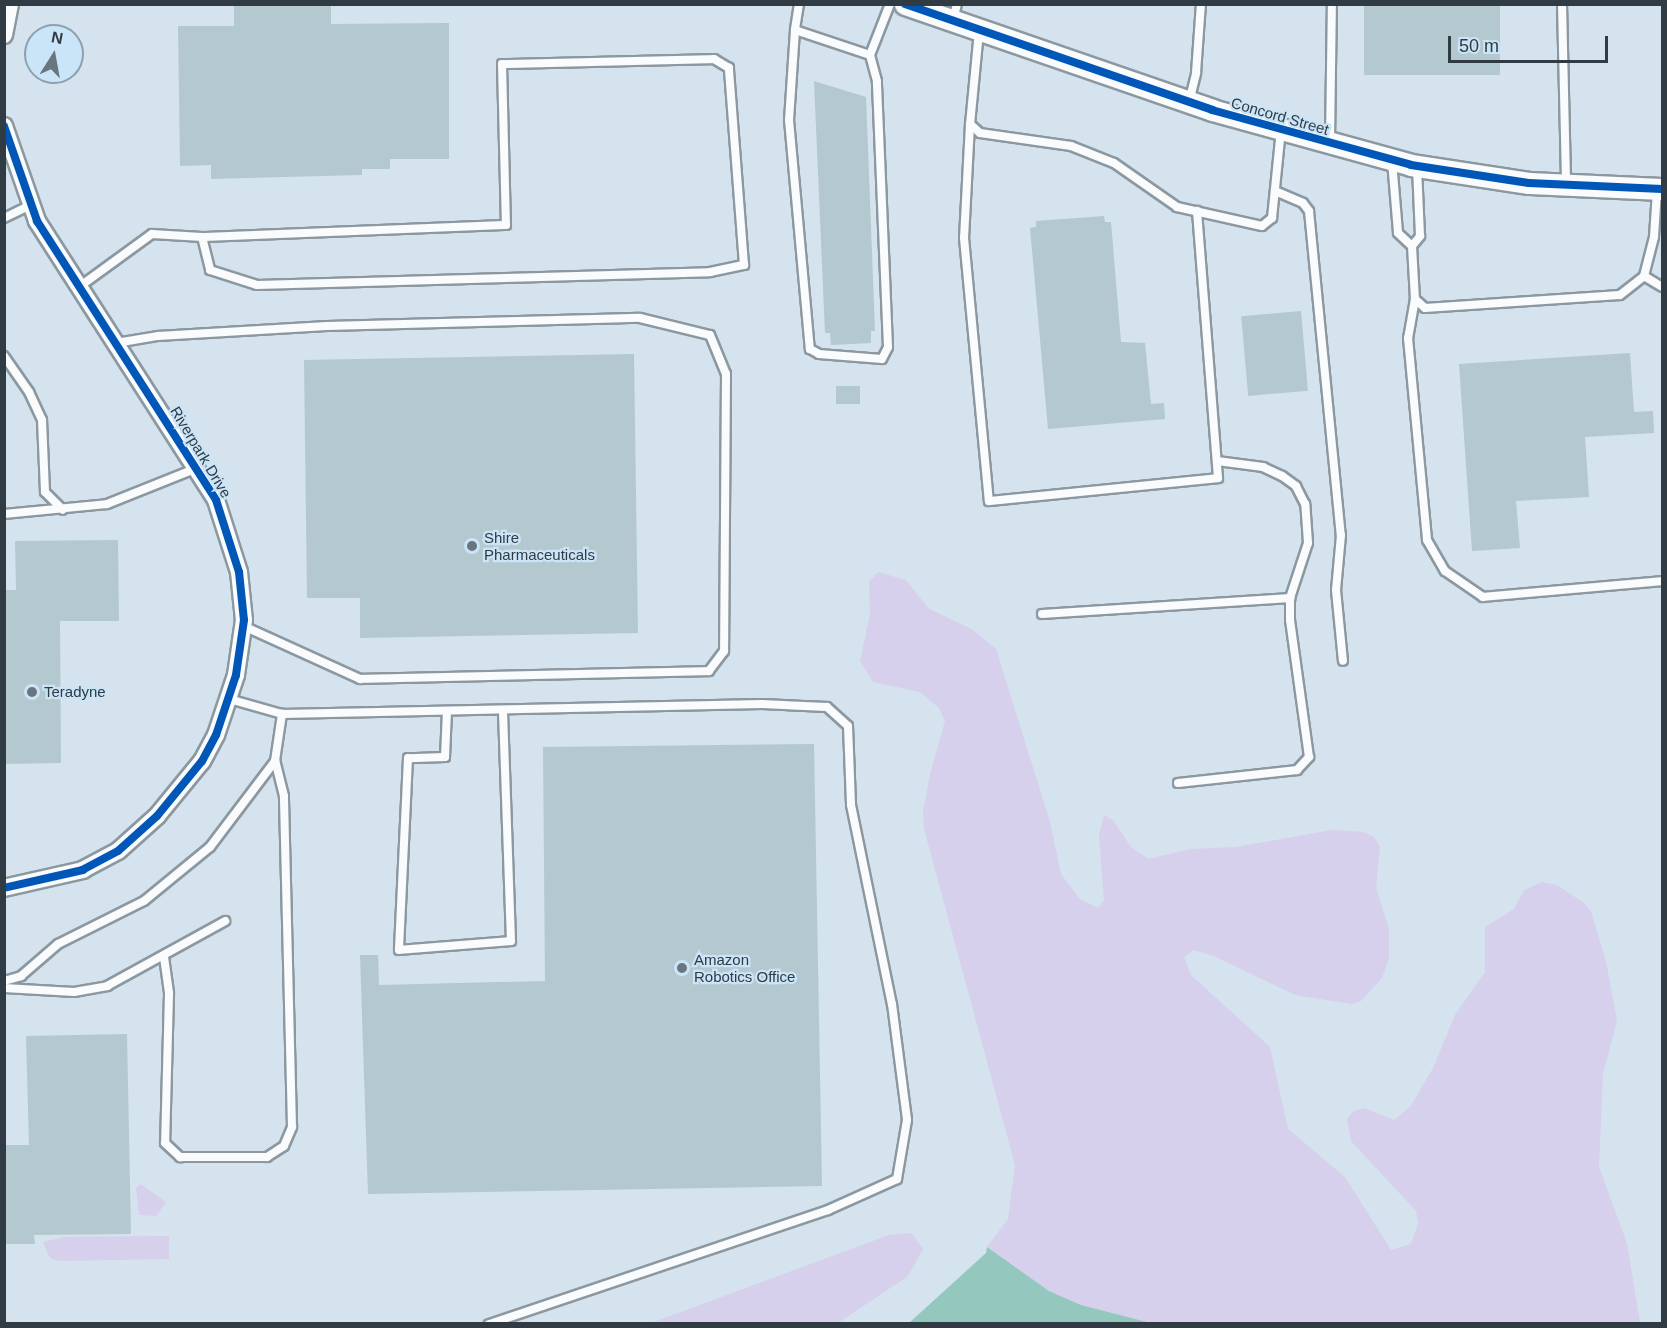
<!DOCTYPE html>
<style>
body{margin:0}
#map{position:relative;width:1667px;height:1328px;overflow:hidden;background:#d4e3ee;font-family:Arial,sans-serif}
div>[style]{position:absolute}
.green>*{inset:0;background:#d6d0ed}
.water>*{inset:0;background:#94c8be}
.building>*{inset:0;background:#b4c8cf;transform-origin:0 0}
.roads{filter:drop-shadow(2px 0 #8c98a0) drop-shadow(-2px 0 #8c98a0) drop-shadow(0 2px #8c98a0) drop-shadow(0 -2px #8c98a0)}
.service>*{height:8px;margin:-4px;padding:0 4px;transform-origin:4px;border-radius:4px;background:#f9fbfc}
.minor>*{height:16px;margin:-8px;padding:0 8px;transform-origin:8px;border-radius:8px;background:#f9fbfc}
.tertiary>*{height:21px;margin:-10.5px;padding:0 10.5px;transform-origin:10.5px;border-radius:10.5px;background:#f9fbfc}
.cycleway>*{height:8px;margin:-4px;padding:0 4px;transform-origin:4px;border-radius:4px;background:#0057b8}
.dots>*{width:16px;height:16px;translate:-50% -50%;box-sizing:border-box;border:3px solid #cae4f8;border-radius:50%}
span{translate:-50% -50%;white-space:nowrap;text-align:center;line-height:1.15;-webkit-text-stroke:4.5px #cae4f8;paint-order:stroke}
.street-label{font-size:15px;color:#303b43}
.poi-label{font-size:15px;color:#303b43}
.left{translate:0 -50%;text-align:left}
.frame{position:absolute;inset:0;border:6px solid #303b43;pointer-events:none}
.north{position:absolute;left:24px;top:24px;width:60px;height:60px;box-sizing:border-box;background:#cae4f8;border:2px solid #8ca0b0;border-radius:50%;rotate:11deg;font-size:16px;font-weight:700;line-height:24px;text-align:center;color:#303b43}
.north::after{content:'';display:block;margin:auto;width:21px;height:27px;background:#69767f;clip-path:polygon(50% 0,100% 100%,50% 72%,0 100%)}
.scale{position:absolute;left:1448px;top:36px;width:160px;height:27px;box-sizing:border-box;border:3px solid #303b43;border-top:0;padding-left:8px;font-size:18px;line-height:21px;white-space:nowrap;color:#303b43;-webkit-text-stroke:4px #cae4f8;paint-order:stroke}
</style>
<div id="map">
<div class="green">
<div style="clip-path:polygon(878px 572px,906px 580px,928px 608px,973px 630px,996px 649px,1050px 822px,1061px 874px,1080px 899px,1098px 908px,1104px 900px,1099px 835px,1104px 815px,1113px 820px,1131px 847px,1149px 859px,1190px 849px,1236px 847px,1332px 830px,1363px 832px,1374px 837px,1380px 847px,1376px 888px,1389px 929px,1389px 959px,1382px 978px,1361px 1001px,1351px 1004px,1295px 995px,1214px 956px,1193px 950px,1184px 957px,1191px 975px,1270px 1047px,1288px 1129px,1345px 1177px,1391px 1250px,1411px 1244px,1418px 1224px,1416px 1211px,1351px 1141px,1347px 1119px,1354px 1111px,1364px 1108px,1394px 1120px,1411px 1106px,1433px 1068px,1455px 1015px,1485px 972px,1485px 927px,1514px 909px,1524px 890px,1542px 882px,1557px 885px,1584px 903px,1591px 911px,1606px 961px,1617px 1021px,1603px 1074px,1599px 1167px,1627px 1243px,1640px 1323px,1151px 1323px,1081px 1305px,1049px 1291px,987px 1247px,1008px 1219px,1015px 1165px,924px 829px,923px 813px,930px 774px,945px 721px,939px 708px,920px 692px,873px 682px,860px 661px,870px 614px,869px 582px)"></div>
<div style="clip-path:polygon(141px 1184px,166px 1202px,156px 1216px,139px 1215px,136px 1188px)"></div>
<div style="clip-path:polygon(911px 1233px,923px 1249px,908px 1276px,838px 1323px,651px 1323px,889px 1235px)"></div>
<div style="clip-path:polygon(169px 1236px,169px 1259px,59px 1261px,50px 1258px,43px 1242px,64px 1237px)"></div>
</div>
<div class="water">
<div style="clip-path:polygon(987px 1247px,1049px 1291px,1081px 1305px,1151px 1323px,909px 1323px,986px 1253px)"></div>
</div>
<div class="building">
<div style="clip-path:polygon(234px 4px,331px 4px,331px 24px,449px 23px,449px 159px,390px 159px,390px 169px,362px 169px,362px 175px,211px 179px,211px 165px,180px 166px,178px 26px,234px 26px)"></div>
<div style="left:1364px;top:4px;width:136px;height:71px"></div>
<div style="clip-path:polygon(814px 81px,866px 97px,875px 331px,871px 331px,871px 343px,831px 345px,830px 333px,825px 333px)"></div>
<div style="clip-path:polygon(1104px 216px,1105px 222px,1111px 222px,1121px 342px,1145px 343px,1151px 404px,1164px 403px,1165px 419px,1048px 429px,1030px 228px,1036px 227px,1036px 221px)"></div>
<div style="left:1301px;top:311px;width:80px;height:60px;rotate:85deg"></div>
<div style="clip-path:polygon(1630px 353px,1634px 412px,1653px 411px,1654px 433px,1585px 437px,1589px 497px,1516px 501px,1520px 548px,1472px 551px,1459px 364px)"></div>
<div style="clip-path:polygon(634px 354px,638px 633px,360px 638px,360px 598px,307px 598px,304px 360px)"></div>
<div style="left:836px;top:386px;width:24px;height:18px"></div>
<div style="clip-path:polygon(118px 540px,119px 621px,60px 621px,61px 763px,4px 764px,4px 590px,16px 590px,15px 541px)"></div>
<div style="clip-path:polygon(814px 744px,822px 1186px,368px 1194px,360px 955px,378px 955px,379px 985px,545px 981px,543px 747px)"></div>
<div style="clip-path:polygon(127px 1034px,131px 1234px,34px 1235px,35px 1244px,4px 1244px,4px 1145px,29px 1145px,26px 1036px)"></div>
</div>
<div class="roads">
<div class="service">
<div style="left:799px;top:4px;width:26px;rotate:99deg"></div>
<div style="left:795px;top:30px;width:79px;rotate:18.4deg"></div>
<div style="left:870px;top:55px;width:55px;rotate:-68.6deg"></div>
<div style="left:1562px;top:4px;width:180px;rotate:88.7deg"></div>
<div style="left:953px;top:21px;width:17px;rotate:-77deg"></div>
<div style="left:795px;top:30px;width:90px;rotate:93.8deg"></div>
<div style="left:789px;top:120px;width:230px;rotate:84.8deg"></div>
<div style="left:810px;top:349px;width:10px;rotate:29deg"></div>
<div style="left:819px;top:354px;width:63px;rotate:4.5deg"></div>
<div style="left:882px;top:359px;width:13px;rotate:-63deg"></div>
<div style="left:888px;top:347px;width:266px;rotate:-92.4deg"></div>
<div style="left:877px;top:81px;width:27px;rotate:-105deg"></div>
<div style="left:979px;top:31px;width:93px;rotate:95.5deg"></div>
<div style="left:970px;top:124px;width:13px;rotate:42deg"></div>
<div style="left:980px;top:133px;width:92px;rotate:8.1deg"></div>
<div style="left:1071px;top:146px;width:46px;rotate:21.6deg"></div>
<div style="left:1114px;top:163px;width:77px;rotate:34.9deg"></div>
<div style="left:1177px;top:207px;width:87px;rotate:12.6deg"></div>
<div style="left:1262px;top:226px;width:13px;rotate:-39deg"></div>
<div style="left:1272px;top:218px;width:88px;rotate:-84.2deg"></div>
<div style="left:1189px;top:102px;width:30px;rotate:-76deg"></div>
<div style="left:1196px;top:73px;width:69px;rotate:-85.9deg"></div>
<div style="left:970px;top:124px;width:114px;rotate:93deg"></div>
<div style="left:964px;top:238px;width:264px;rotate:84.6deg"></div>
<div style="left:989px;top:501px;width:230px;rotate:-5.7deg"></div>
<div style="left:1218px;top:478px;width:268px;rotate:-94.5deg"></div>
<div style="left:1330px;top:141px;width:137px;rotate:-89.2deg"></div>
<div style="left:1392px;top:161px;width:72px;rotate:85.2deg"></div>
<div style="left:1398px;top:233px;width:19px;rotate:43deg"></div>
<div style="left:1412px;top:246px;width:13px;rotate:-51deg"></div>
<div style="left:1420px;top:236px;width:69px;rotate:-92.5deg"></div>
<div style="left:1275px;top:191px;width:30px;rotate:23deg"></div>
<div style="left:1303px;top:203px;width:10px;rotate:53deg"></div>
<div style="left:1309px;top:211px;width:326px;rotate:84.4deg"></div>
<div style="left:1341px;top:535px;width:55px;rotate:95.2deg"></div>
<div style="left:1336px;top:590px;width:71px;rotate:84.4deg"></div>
<div style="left:4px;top:218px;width:30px;rotate:-26deg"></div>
<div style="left:1412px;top:246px;width:53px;rotate:86.8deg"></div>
<div style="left:1415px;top:299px;width:13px;rotate:42deg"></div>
<div style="left:1425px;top:308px;width:195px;rotate:-3.8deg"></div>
<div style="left:1620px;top:295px;width:31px;rotate:-38deg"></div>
<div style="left:1644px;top:276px;width:40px;rotate:-75.6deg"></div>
<div style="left:1654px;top:237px;width:47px;rotate:-86.3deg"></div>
<div style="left:1644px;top:276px;width:21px;rotate:31deg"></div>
<div style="left:79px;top:287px;width:90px;rotate:-36deg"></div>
<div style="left:152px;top:234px;width:50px;rotate:3.4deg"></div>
<div style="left:202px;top:237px;width:34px;rotate:76deg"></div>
<div style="left:210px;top:270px;width:49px;rotate:17.7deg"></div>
<div style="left:257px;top:285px;width:453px;rotate:-1.6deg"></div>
<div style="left:710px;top:272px;width:35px;rotate:-12deg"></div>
<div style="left:744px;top:265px;width:198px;rotate:-94.4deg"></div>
<div style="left:729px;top:68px;width:17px;rotate:-149deg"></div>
<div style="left:714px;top:59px;width:212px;rotate:178.6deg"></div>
<div style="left:502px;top:64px;width:161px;rotate:88.6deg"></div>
<div style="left:506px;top:225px;width:304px;rotate:177.7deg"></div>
<div style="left:1415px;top:299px;width:40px;rotate:100deg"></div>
<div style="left:1408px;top:338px;width:203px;rotate:84.6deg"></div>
<div style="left:1427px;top:540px;width:36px;rotate:60deg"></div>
<div style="left:1445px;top:571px;width:46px;rotate:34.4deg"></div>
<div style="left:1483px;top:597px;width:180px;rotate:-5.1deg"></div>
<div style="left:116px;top:343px;width:43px;rotate:-9.5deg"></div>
<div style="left:158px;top:336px;width:169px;rotate:-3.4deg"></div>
<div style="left:327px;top:326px;width:313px;rotate:-1.5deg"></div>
<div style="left:640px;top:318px;width:72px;rotate:13.7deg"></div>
<div style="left:710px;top:335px;width:42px;rotate:67.7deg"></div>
<div style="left:726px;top:374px;width:277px;rotate:90.4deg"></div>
<div style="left:724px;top:651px;width:25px;rotate:127deg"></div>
<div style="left:709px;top:671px;width:349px;rotate:178.7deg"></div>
<div style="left:360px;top:679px;width:128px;rotate:-155.6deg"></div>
<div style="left:4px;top:356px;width:44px;rotate:55.2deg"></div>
<div style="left:29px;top:392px;width:31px;rotate:65deg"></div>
<div style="left:42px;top:420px;width:72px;rotate:87.6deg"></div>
<div style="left:45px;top:492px;width:25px;rotate:45deg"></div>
<div style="left:4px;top:514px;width:103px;rotate:-5.5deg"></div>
<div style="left:107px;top:504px;width:97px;rotate:-21.8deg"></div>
<div style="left:1042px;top:614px;width:249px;rotate:-3.7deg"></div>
<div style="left:447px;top:711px;width:46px;rotate:92.5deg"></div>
<div style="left:445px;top:757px;width:37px;rotate:178deg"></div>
<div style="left:408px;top:758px;width:192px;rotate:92.7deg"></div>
<div style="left:399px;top:950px;width:112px;rotate:-4.6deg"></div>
<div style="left:511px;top:941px;width:231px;rotate:-92deg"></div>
<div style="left:282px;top:714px;width:480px;rotate:-1.2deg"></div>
<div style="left:762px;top:704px;width:65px;rotate:2.6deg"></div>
<div style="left:827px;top:707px;width:28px;rotate:42deg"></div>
<div style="left:848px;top:726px;width:79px;rotate:87.8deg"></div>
<div style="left:851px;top:805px;width:203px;rotate:78.4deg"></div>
<div style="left:892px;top:1004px;width:117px;rotate:82.6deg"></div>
<div style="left:907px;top:1120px;width:60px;rotate:99.6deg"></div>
<div style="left:897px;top:1179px;width:76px;rotate:155.8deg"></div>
<div style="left:828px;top:1210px;width:358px;rotate:161.4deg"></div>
<div style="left:1178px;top:783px;width:120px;rotate:-6.2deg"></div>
<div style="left:1297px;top:770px;width:18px;rotate:-47deg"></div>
<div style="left:1309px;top:757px;width:138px;rotate:-97.9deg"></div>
<div style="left:1290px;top:620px;width:22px;rotate:-90deg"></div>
<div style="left:1290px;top:598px;width:58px;rotate:-71.9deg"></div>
<div style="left:1308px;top:543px;width:39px;rotate:-94deg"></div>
<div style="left:1305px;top:504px;width:20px;rotate:-117deg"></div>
<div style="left:1296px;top:486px;width:17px;rotate:-144deg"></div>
<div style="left:1282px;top:476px;width:21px;rotate:-155deg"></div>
<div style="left:1263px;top:467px;width:46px;rotate:-172.6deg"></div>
<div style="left:164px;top:957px;width:37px;rotate:82deg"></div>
<div style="left:169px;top:994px;width:149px;rotate:91.5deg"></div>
<div style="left:165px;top:1143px;width:21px;rotate:43deg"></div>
<div style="left:180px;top:1157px;width:87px"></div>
<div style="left:267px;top:1157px;width:20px;rotate:-33deg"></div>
<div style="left:284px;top:1146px;width:21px;rotate:-67deg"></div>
<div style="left:292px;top:1127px;width:331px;rotate:-91.4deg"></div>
<div style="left:284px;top:796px;width:36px;rotate:-104deg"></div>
<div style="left:4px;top:981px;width:18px;rotate:-16deg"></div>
<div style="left:21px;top:976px;width:49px;rotate:-40.9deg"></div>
<div style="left:58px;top:944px;width:96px;rotate:-26.6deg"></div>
<div style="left:144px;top:901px;width:85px;rotate:-39.3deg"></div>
<div style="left:210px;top:847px;width:108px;rotate:-52.9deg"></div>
<div style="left:275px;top:761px;width:48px;rotate:-81.5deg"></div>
<div style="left:282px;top:714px;width:55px;rotate:-164.2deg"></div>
<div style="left:4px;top:988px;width:70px;rotate:3.3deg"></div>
<div style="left:74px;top:992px;width:34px;rotate:-10deg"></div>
<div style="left:107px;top:986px;width:135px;rotate:-28.8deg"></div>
</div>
<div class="minor">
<div style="left:4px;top:35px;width:32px;rotate:-79deg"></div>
<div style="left:4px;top:126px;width:101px;rotate:70.8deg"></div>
<div style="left:37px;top:221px;width:331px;rotate:57.3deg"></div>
<div style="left:216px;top:500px;width:76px;rotate:72.3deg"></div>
<div style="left:239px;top:572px;width:48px;rotate:84.1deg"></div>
<div style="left:244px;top:620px;width:56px;rotate:98.3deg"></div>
<div style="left:236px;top:675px;width:63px;rotate:108.4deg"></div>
<div style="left:216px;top:735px;width:30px;rotate:118deg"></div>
<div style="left:202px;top:761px;width:71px;rotate:129.3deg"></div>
<div style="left:157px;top:816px;width:52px;rotate:138.1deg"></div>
<div style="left:118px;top:851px;width:40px;rotate:152deg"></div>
<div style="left:83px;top:870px;width:81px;rotate:167.2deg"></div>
</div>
<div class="tertiary">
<div style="left:905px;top:4px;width:325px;rotate:19deg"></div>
<div style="left:1212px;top:110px;width:206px;rotate:15.4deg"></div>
<div style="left:1411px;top:165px;width:119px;rotate:8.7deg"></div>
<div style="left:1529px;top:183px;width:133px;rotate:2.6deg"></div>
</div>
</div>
<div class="cycleway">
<div style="left:905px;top:4px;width:325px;rotate:19deg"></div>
<div style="left:1212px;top:110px;width:206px;rotate:15.4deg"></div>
<div style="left:1411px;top:165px;width:119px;rotate:8.7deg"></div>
<div style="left:1529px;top:183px;width:133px;rotate:2.6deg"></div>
<div style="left:4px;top:126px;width:101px;rotate:70.8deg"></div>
<div style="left:37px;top:221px;width:331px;rotate:57.3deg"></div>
<div style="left:216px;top:500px;width:76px;rotate:72.3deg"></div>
<div style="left:239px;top:572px;width:48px;rotate:84.1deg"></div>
<div style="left:244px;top:620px;width:56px;rotate:98.3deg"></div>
<div style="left:236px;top:675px;width:63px;rotate:108.4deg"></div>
<div style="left:216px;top:735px;width:30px;rotate:118deg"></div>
<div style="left:202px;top:761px;width:71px;rotate:129.3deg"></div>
<div style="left:157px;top:816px;width:52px;rotate:138.1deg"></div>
<div style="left:118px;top:851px;width:40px;rotate:152deg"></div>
<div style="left:83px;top:870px;width:81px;rotate:167.2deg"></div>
</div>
<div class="dots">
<div style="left:472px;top:546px;background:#69767f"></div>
<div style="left:32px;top:692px;background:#69767f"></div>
<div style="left:682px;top:968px;background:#69767f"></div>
</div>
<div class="street-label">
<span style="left:1280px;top:116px;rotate:16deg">Concord Street</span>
<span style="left:201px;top:452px;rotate:59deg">Riverpark Drive</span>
</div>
<div class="poi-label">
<span class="left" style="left:484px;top:546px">Shire<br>Pharmaceuticals</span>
<span class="left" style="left:44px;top:692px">Teradyne</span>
<span class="left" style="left:694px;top:968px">Amazon<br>Robotics Office</span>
</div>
<div class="frame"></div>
<div class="north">N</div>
<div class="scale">50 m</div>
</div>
